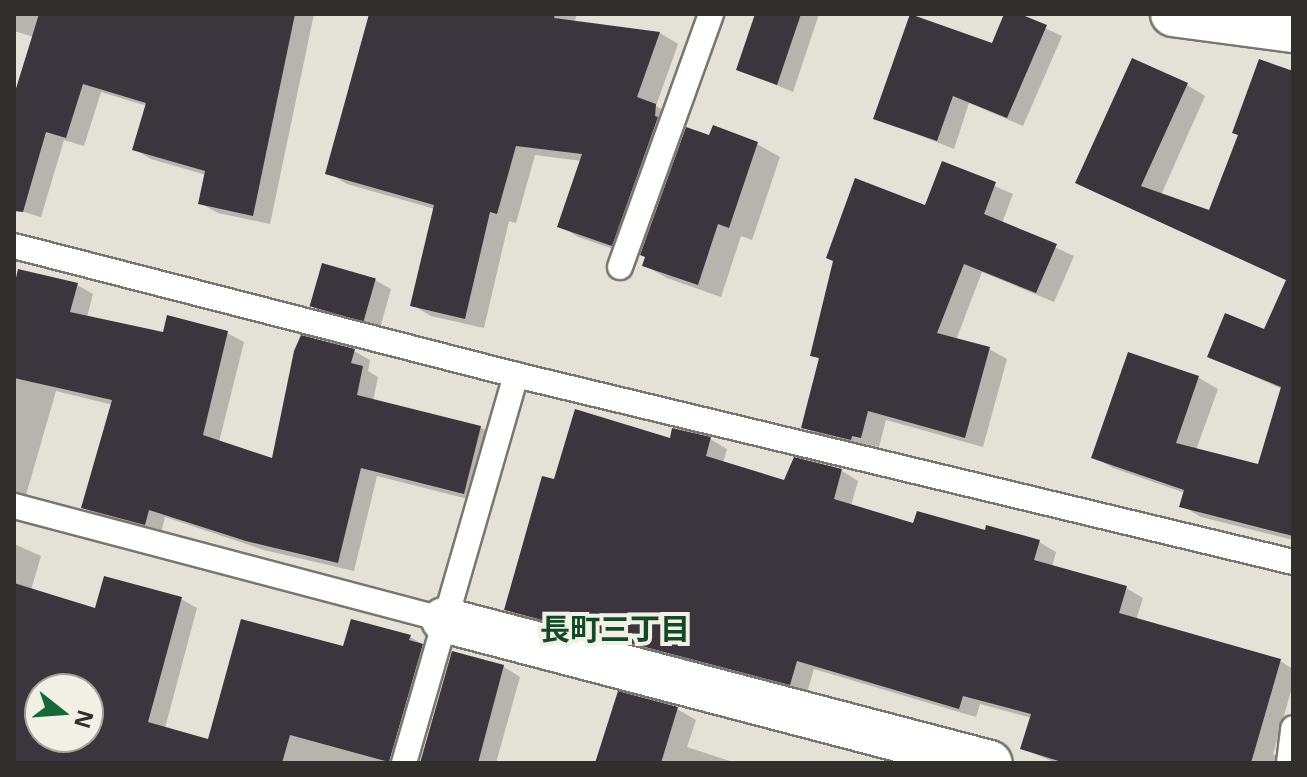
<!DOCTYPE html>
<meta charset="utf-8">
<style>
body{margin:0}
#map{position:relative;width:1307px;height:777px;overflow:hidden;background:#e4e2d7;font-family:"Open Sans","Noto Sans JP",sans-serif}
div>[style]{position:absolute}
.shadow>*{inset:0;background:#0003}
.building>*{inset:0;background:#3b363e;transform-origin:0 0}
.roads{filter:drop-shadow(2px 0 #79776d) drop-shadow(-2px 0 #79776d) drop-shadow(0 2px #79776d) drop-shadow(0 -2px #79776d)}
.lane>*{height:24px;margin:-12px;padding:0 12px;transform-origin:12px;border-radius:12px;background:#fff}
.street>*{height:44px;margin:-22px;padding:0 22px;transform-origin:22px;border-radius:22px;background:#fff}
.primary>*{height:44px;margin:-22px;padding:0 22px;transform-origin:22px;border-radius:22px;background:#fff}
span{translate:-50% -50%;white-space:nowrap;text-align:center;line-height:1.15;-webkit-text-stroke:8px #f2efe4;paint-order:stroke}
.neighbourhood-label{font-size:30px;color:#134928;font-weight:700}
.frame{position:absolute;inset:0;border:16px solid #302f2b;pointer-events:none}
.north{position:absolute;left:24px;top:673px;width:80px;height:80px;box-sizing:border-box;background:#f2efe4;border:2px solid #a4a29a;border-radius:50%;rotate:107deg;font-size:22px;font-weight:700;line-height:32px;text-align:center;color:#302f2b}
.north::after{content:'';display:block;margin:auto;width:28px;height:36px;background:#176838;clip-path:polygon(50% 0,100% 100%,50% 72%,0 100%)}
</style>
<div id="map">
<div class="shadow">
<div style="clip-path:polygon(14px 14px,314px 14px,270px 224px,218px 213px,200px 203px,206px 175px,151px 159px,134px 149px,147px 106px,101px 92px,84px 146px,64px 140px,41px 217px,14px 209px,14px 102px,34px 37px,14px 31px)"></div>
<div style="clip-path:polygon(372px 14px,577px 14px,574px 23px,660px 33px,678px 44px,656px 106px,674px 117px,631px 255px,578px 237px,560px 226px,582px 161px,535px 155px,516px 223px,509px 221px,484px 328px,431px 316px,412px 305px,435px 209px,347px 184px,328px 173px)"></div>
<div style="clip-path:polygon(757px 14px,819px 14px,793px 92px,739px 70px)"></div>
<div style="clip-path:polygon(1006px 14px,1015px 14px,1062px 36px,1023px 126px,969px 103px,954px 149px,876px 118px,993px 46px)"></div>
<div style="clip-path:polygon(1293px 73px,1293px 540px,1201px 517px,1182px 506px,1185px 493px,1113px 468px,1094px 457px,1130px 354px,1199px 378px,1218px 389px,1196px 450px,1260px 466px,1282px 389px,1210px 357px,1266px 332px,1288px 281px,1077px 183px,1187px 85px,1205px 96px,1161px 195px,1210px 213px)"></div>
<div style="clip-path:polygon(711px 137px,757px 144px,780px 157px,752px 240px,741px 236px,721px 297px,667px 278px,644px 265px)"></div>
<div style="clip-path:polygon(944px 164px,1013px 194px,1002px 223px,1074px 256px,1054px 302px,982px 272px,956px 340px,989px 349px,1007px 359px,983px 447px,886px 420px,879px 447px,870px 445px,869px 449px,821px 438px,804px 427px,821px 360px,812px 355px,927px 207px)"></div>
<div style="clip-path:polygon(375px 280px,391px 289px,380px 328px,328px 315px,312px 306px)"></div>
<div style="clip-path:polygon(77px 285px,93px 294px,87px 317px,164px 334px,227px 333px,244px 342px,219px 442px,274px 461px,354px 351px,370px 360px,368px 371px,378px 377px,373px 401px,480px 427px,497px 437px,480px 502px,377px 476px,354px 571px,264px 550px,165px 517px,161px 533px,99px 517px,83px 507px,113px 405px,56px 391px,24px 502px,15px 511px,14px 535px,14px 287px)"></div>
<div style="clip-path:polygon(710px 439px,727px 449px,723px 463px,786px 483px,795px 460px,842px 471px,858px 481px,851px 506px,915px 526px,1039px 542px,1056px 552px,1052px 567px,1126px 588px,1143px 598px,1136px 620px,1280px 661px,1293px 669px,1293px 684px,1273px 754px,1279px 757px,1277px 763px,1056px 763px,1022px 748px,1032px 718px,980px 704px,976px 717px,814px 669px,807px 693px,523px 618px,506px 609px,555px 481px,671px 440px)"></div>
<div style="clip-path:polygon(evenodd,14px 544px,41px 556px,31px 590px,97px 610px,181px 599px,197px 608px,165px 728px,210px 741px,345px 649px,410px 637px,426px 646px,407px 763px,390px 763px,424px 645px,420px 645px,386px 763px,14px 763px,14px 544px,40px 689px,88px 689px,88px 737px,40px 737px,40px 689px)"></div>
<div style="clip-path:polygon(453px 654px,504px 667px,520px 677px,496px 763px,422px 763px)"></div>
<div style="clip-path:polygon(620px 694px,677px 709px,696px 720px,687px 747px,736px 763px,599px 763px)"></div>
</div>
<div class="building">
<div style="clip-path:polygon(39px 14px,295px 14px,253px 216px,198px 204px,205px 171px,132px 150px,146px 103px,83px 84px,66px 138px,46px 132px,23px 212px,14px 211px,14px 95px)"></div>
<div style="clip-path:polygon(369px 14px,555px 14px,554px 18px,660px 32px,637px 97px,656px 104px,655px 116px,658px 117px,612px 246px,557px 227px,582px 154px,516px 146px,497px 214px,490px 212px,465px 319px,410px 306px,434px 205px,325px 174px)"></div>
<div style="clip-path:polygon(755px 14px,801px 14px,777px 85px,736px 70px)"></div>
<div style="clip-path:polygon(910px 14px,992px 43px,1004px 14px,1020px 14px,1047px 25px,1007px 118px,953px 96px,937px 141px,873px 119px)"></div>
<div style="clip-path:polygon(1132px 58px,1188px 83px,1141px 186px,1209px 210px,1238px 135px,1232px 133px,1259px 59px,1293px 71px,1293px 536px,1179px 507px,1184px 490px,1091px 458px,1128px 352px,1199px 376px,1176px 443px,1258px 464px,1281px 387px,1207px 357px,1225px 313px,1264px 329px,1286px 280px,1075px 183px)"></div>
<div style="clip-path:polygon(713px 125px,758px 142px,729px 228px,718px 224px,698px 285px,642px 266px,645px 257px,640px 255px,686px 127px,709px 135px)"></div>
<div style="clip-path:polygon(942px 161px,996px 182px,984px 214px,1057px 244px,1036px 293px,964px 264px,937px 333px,990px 347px,965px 438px,868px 411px,861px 438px,852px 436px,851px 440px,801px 428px,819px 358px,810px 356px,833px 261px,826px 258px,855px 178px,925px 205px)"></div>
<div style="left:322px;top:263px;width:56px;height:45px;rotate:16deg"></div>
<div style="clip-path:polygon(18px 269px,78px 283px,70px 312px,163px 332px,167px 315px,228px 331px,203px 435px,272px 458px,294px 351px,301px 335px,355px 349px,351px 363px,363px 366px,357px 395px,481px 426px,464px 494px,361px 468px,338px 563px,246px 541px,149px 510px,145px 525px,81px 508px,112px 400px,14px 378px,14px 287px)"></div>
<div style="clip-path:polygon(575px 409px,670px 438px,672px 428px,711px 437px,706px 456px,784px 480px,794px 457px,842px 469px,834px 499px,913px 523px,917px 511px,985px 530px,986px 525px,1040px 540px,1034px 560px,1127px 586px,1119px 613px,1281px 659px,1251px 763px,1065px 763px,1020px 749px,1031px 714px,963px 696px,959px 709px,797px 661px,790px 685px,504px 610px,542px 476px,554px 479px)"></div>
<div style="clip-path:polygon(evenodd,104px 576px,182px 597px,148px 722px,208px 739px,241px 619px,343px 646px,351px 619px,411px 635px,409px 640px,423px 644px,389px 762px,290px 735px,282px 763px,14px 763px,14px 583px,95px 608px,104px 576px,40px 689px,88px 689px,88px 737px,40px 737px,40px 689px)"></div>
<div style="clip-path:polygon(452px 651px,504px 665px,478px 763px,420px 763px)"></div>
<div style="clip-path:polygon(618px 691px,678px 707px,661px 763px,595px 763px)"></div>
</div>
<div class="roads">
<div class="lane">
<div style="left:14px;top:246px;width:518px;rotate:14.41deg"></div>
<div style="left:516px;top:375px;width:799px;rotate:13.53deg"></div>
<div style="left:620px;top:267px;width:269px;rotate:-70.2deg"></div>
<div style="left:14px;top:506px;width:445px;rotate:14.8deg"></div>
<div style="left:404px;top:763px;width:404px;rotate:-73.9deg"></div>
<div style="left:1289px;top:763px;width:35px;rotate:-83deg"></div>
</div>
<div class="street">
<div style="left:444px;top:620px;width:564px;rotate:14.68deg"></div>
</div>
<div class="primary">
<div style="left:1173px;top:14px;width:121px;rotate:7.6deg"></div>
</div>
</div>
<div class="neighbourhood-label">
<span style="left:615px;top:629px">長町三丁目</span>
</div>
<div class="frame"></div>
<div class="north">N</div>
</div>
